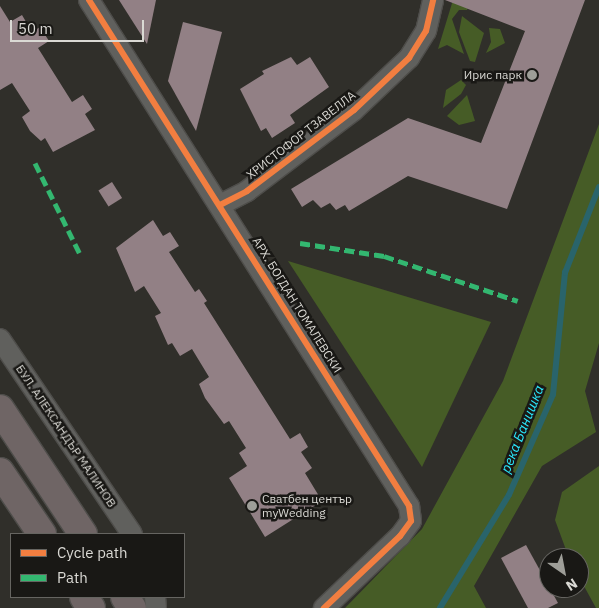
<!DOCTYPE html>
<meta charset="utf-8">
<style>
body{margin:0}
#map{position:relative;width:599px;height:608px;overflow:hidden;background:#302f2a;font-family:"IBM Plex Sans",sans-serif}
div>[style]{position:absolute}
.green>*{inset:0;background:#465c26}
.stream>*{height:5.5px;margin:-2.75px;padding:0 2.75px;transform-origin:2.75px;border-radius:2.75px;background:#29646b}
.building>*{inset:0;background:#928085;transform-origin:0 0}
.roads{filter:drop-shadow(1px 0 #4e4d4a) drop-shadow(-1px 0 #4e4d4a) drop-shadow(0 1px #4e4d4a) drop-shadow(0 -1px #4e4d4a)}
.street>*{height:20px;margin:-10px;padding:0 10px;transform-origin:10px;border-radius:10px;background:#60605d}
.primary>*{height:28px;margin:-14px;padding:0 14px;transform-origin:14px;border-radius:14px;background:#6f6565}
.quiet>*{height:5px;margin-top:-2.5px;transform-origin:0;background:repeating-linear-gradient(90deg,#33b770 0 10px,transparent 0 15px)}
.cycleway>*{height:6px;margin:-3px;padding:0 3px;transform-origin:3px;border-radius:3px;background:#f27e40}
.dots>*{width:14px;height:14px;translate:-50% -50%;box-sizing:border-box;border:2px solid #191815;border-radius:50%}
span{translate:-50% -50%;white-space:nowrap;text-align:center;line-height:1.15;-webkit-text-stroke:5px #191815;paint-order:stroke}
.poi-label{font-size:12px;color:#dad9d4}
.right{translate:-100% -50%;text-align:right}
.left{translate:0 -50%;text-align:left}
.street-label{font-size:12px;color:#dad9d4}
.water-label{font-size:14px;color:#2be9fd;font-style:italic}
.legend{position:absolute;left:10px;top:533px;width:175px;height:65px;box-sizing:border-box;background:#191815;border:1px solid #666561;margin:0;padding:6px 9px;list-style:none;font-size:15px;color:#dad9d4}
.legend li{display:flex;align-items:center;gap:10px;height:25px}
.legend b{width:25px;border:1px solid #666561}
.north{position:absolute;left:539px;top:548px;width:50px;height:50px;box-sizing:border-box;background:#191815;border:1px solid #666561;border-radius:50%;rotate:147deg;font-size:14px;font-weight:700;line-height:20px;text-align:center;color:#dad9d4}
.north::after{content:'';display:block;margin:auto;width:18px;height:22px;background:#9e9e98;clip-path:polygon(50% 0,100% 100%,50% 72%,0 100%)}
.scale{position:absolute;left:10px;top:20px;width:134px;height:22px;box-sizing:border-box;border:2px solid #dad9d4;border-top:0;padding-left:6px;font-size:15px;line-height:18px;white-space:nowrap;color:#dad9d4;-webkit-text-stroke:4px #191815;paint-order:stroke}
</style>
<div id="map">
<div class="green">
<div style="clip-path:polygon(453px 0,471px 0,467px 10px,459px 10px,452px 19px,464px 54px,447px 45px,438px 49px)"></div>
<div style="clip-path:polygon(462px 16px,484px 33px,475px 62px,470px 61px,459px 32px)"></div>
<div style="clip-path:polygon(489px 28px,500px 29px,505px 43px,486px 53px,491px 42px)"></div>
<div style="clip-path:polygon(461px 80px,466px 85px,461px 94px,443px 108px,446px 90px)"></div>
<div style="clip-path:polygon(467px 95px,475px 121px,459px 125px,447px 116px)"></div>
<div style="clip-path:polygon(599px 124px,599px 343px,585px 391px,596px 432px,542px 466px,474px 586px,486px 608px,345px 608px,422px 529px,503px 381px)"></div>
<div style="clip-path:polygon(288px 261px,491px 322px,422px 467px)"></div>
<div style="clip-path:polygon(599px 466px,599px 608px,596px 608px,579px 577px,579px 558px,569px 558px,555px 520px,562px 492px)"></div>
</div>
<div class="stream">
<div style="left:440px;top:608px;width:132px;rotate:-58.6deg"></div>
<div style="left:509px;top:495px;width:109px;rotate:-66.3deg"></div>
<div style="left:553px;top:395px;width:123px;rotate:-84.4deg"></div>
<div style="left:565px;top:273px;width:92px;rotate:-68.4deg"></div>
</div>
<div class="building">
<div style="clip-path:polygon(119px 0,156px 0,147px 44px)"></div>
<div style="clip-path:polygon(445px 0,585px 0,507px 209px,408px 176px,349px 211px,345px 205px,336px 210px,330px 203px,321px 208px,313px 200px,302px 207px,291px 189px,408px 118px,481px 143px,525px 31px)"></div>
<div style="clip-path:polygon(0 6px,10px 22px,22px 15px,32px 32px,40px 27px,49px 41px,38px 48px,72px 102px,83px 95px,92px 109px,85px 114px,95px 130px,53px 152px,45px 138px,41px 141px,30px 131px,22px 117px,30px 111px,12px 83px,0 90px)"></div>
<div style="clip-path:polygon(183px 22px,222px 32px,196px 131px,168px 81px)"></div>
<div style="clip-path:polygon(291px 57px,297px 65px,310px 57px,329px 87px,290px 115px,295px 123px,272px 138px,266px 128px,261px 131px,240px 89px,264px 74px,262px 71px)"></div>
<div style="left:112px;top:182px;width:19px;height:16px;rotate:58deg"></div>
<div style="clip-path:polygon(153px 220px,163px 236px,170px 232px,179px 246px,169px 252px,195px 292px,199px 289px,207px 301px,204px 303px,290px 439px,300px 433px,308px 447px,301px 452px,312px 468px,305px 473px,322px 501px,265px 537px,229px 478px,247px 466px,239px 453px,246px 448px,229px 421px,224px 424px,205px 398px,199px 384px,209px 377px,192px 349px,180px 356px,172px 343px,168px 345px,155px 316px,161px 313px,144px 286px,135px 292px,116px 248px)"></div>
<div style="clip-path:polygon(526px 545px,558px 603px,548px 608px,528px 608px,501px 558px)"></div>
</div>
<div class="roads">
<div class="street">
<div style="left:89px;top:0;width:599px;rotate:57.69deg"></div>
<div style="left:409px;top:506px;width:15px;rotate:82deg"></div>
<div style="left:411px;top:521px;width:19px;rotate:126deg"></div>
<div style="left:400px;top:536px;width:105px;rotate:136.5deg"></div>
<div style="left:220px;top:205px;width:30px;rotate:-27deg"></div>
<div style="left:247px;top:191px;width:134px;rotate:-37.1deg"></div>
<div style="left:354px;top:110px;width:76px;rotate:-43.4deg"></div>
<div style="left:409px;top:58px;width:32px;rotate:-58deg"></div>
<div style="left:426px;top:31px;width:32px;rotate:-77deg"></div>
<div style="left:0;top:339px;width:235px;rotate:55.9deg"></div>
<div style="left:155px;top:597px;width:11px;rotate:85deg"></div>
</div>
<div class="primary">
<div style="left:0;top:409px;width:150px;rotate:56.4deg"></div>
<div style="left:0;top:472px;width:75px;rotate:55.9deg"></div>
<div style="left:84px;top:597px;width:13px;rotate:58deg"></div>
<div style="left:125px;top:597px;width:13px;rotate:58deg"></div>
</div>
</div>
<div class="quiet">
<div style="left:35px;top:163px;width:104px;rotate:63.7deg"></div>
<div style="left:300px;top:243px;width:85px;rotate:8.8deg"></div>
<div style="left:384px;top:256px;width:141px;rotate:18.6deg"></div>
</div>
<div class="cycleway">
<div style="left:89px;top:0;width:599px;rotate:57.69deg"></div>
<div style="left:409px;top:506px;width:15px;rotate:82deg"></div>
<div style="left:411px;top:521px;width:19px;rotate:126deg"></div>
<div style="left:400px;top:536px;width:105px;rotate:136.5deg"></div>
<div style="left:220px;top:205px;width:30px;rotate:-27deg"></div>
<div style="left:247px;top:191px;width:134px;rotate:-37.1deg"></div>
<div style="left:354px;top:110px;width:76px;rotate:-43.4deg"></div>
<div style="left:409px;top:58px;width:32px;rotate:-58deg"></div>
<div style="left:426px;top:31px;width:32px;rotate:-77deg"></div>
</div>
<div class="dots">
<div style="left:532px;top:75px;background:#9e9e98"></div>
<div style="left:252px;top:506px;background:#9e9e98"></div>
</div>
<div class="poi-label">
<span class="right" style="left:522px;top:75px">Ирис парк</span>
<span class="left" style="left:262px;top:506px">Сватбен център<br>myWedding</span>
</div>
<div class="street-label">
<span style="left:301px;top:135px;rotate:-38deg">ХРИСТОФОР ТЗАВЕЛЛА</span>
<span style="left:297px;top:305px;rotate:58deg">АРХ. БОГДАН ТОМАЛЕВСКИ</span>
<span style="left:66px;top:436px;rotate:56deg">БУЛ. АЛЕКСАНДЪР МАЛИНОВ</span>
</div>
<div class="water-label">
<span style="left:522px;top:429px;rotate:-68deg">река Банишка</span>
</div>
<ul class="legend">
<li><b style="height:6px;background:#f27e40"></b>Cycle path</li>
<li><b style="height:6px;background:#33b770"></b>Path</li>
</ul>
<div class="north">N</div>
<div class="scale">50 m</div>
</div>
